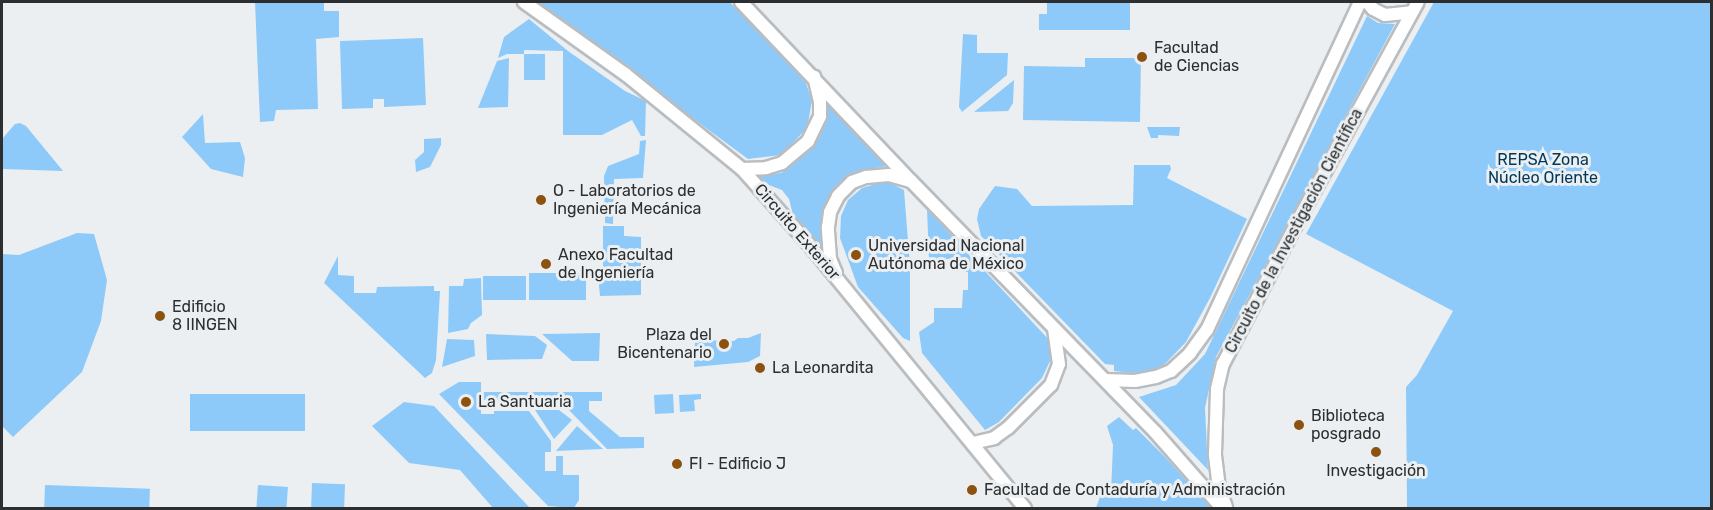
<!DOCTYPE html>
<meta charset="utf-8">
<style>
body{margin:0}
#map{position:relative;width:1713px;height:510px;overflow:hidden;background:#ebeff1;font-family:Rubik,sans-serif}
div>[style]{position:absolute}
.green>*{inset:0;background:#8ecaf9;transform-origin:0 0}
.roads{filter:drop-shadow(2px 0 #babdc0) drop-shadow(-2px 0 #babdc0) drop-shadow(0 2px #babdc0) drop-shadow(0 -2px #babdc0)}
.tertiary>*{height:12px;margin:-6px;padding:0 6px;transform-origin:6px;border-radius:6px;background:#fff}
.dots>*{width:16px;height:16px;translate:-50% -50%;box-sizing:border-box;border:3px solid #ebeff1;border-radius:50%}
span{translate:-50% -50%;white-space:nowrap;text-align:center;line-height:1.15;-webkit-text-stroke:6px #ebeff1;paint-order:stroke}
.poi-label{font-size:16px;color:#2c2e2f}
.left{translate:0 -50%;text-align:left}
.right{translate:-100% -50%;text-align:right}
.park-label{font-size:16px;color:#003758}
.street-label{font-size:16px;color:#2c2e2f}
.frame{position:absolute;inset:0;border:3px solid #2c2e2f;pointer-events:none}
</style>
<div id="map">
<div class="green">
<div style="clip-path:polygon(255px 2px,324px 2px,324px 11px,339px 11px,339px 37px,316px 39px,318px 109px,276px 110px,274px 121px,260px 122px)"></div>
<div style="clip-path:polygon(535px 2px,730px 2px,806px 83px,812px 101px,807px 128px,781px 155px,748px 159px)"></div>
<div style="clip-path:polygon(1047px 2px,1130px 2px,1130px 30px,1039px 30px,1039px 14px,1047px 14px)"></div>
<div style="clip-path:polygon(1434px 2px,1711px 2px,1711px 508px,1407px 508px,1406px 387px,1417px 375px,1453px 311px,1306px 234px)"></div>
<div style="clip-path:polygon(1367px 16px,1378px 23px,1395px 24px,1216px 357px,1205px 408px,1208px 470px,1139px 397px,1176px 385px,1205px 354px)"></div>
<div style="clip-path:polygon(529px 19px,568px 51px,625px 91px,646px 101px,645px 136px,641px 136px,632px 120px,602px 135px,563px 135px,563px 51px,524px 50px,524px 54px,507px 54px,498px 58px,504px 37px)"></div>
<div style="clip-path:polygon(963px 34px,977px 35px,977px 53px,1008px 53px,1007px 75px,962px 112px,959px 107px)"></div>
<div style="clip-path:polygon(423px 38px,426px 105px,384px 107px,384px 99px,373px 99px,373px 108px,342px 109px,340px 41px)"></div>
<div style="left:545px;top:54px;width:26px;height:21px;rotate:90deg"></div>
<div style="clip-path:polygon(509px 58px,508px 107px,478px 108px,497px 61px)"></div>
<div style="clip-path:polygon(1085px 58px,1141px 58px,1140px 122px,1023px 120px,1024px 66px,1085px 67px)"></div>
<div style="clip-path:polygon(1014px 80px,1013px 103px,1008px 111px,974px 112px)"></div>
<div style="clip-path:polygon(828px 104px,887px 166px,857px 172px,838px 185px,826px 208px,826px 259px,794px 219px,789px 199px,782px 190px,761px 182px,756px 176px,781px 173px,793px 165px,819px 138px,824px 127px)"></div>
<div style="clip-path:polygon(203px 114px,205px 143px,240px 142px,245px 158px,243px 177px,211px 169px,182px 137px)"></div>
<div style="clip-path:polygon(20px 123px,26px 126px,63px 171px,2px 169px,2px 139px,15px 124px)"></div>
<div style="clip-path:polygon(1147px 127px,1180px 127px,1179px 136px,1158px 135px,1158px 138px,1151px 138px)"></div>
<div style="clip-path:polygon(441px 138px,441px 145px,430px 167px,416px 172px,415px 160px,424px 152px,424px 139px)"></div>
<div style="clip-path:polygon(646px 140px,643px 178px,614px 179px,613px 224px,605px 223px,604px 176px,608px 166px,639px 154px,640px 141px)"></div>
<div style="clip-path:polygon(1134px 165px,1170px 165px,1171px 169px,1167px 178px,1247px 219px,1210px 298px,1186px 342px,1163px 366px,1150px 371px,1132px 373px,1114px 371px,1114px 365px,1105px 364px,981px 236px,977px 219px,979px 209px,995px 186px,1017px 189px,1032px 206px,1133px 205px)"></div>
<div style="clip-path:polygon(879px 183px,890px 183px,904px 190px,910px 266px,910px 341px,903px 338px,858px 287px,840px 238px,841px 216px,848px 200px,862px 188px)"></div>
<div style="clip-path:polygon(927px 209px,1052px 343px,1052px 357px,1042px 378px,999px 422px,985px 430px,922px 353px,919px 332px,934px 322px,934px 308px,962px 308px,963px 290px,968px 290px,968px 272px,964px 272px,964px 259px,929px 259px)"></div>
<div style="clip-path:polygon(603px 226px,624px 226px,624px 236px,641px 237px,641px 295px,600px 296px,598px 276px,603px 275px)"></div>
<div style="clip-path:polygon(77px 233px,94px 234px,107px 280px,101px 321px,82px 372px,13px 437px,2px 426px,2px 254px,19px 255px)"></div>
<div style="clip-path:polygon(338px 256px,338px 275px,354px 276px,354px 293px,376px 293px,377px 287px,434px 286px,434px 291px,440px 291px,436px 360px,432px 373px,425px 378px,324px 283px)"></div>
<div style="left:529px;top:273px;width:57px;height:27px"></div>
<div style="left:483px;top:276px;width:43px;height:24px"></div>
<div style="clip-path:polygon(481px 278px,482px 315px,471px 323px,468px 329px,448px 333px,449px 286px,463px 286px,464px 279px)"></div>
<div style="clip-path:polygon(600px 333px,599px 361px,572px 361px,542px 334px)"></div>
<div style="clip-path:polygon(761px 333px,760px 356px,748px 362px,694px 367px,695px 340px,734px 341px,738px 338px,748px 338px)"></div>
<div style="clip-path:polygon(486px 334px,535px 336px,547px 345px,542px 359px,487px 360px)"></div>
<div style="clip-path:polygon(447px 339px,474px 340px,475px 356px,442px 367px)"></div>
<div style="clip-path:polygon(459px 382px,481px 382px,481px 414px,494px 414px,494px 411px,529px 411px,551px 441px,551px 452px,545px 452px,545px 471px,556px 471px,556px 456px,563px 456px,563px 475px,579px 475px,579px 500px,574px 508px,548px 506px,439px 394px)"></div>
<div style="clip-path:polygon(484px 392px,602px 392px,602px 401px,589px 401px,589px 411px,620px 437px,644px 437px,644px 448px,607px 449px,563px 404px,499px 403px,498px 400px,484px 400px)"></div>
<div style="left:190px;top:394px;width:115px;height:37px"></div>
<div style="left:673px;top:394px;width:19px;height:19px;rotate:87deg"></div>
<div style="clip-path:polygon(701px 394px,701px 399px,694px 400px,695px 411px,680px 412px,679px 395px)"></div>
<div style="clip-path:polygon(404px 402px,434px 406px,530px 508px,493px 508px,460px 470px,409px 463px,372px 426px)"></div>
<div style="clip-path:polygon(535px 410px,559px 410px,572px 420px,554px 439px)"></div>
<div style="clip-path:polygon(1119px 417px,1133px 430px,1136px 428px,1166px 458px,1211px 508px,1096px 508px,1102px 491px,1111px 492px,1113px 445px,1107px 426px)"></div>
<div style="clip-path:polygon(577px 426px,603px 449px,556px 451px)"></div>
<div style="left:312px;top:483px;width:33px;height:25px;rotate:2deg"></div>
<div style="left:45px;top:485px;width:105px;height:23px;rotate:2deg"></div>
<div style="left:258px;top:485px;width:30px;height:23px;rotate:4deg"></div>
</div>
<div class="roads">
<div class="tertiary">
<div style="left:524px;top:2px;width:124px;rotate:35.5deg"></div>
<div style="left:625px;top:74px;width:151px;rotate:39.1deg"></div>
<div style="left:742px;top:169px;width:98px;rotate:48.3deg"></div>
<div style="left:807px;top:242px;width:344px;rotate:50.7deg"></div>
<div style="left:741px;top:2px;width:247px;rotate:46.5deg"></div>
<div style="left:911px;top:181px;width:351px;rotate:45.8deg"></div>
<div style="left:1156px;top:433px;width:100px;rotate:48.7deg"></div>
<div style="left:1367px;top:2px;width:9px;rotate:49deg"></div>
<div style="left:1373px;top:9px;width:13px;rotate:27deg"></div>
<div style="left:1385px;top:15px;width:27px;rotate:-6deg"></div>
<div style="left:742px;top:169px;width:24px;rotate:-2deg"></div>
<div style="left:766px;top:168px;width:17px;rotate:-17deg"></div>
<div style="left:782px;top:163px;width:34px;rotate:-40deg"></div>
<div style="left:808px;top:141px;width:28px;rotate:-64deg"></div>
<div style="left:820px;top:116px;width:14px;rotate:-90deg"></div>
<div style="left:820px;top:102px;width:26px;rotate:-103deg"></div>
<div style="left:836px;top:273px;width:15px;rotate:-113deg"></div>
<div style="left:830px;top:259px;width:32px;rotate:-94deg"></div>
<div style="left:828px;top:227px;width:15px;rotate:-82deg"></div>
<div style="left:830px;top:212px;width:18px;rotate:-63deg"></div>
<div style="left:838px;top:196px;width:20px;rotate:-45deg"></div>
<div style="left:852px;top:182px;width:15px;rotate:-20deg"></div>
<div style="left:866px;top:177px;width:23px;rotate:-5deg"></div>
<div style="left:889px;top:175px;width:22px;rotate:16deg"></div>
<div style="left:1105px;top:380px;width:30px;rotate:2deg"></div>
<div style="left:1135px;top:381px;width:21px;rotate:-11deg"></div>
<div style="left:1156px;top:377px;width:16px;rotate:-22deg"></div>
<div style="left:1171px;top:371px;width:26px;rotate:-43deg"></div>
<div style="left:1190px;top:353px;width:29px;rotate:-54deg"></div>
<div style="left:1207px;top:330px;width:362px;rotate:-65deg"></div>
<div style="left:973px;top:443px;width:22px;rotate:-13deg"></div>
<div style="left:994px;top:438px;width:17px;rotate:-36deg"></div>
<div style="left:1008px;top:428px;width:61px;rotate:-45deg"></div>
<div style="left:1051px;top:385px;width:22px;rotate:-69deg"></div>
<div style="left:1059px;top:364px;width:35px;rotate:-98deg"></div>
<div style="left:1226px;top:507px;width:20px;rotate:-110deg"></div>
<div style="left:1219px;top:488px;width:34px;rotate:-97deg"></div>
<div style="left:1215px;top:454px;width:65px;rotate:-88.2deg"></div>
<div style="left:1217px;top:389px;width:26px;rotate:-77deg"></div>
<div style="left:1223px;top:364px;width:164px;rotate:-62.3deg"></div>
<div style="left:1299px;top:219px;width:247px;rotate:-61.3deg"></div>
</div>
</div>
<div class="dots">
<div style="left:1142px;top:57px;background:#8d520f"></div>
<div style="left:541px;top:200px;background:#8d520f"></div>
<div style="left:856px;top:255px;background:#8d520f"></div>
<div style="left:546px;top:264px;background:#8d520f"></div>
<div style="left:160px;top:316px;background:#8d520f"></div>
<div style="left:724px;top:344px;background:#8d520f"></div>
<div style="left:760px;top:368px;background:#8d520f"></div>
<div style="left:466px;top:402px;background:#8d520f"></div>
<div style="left:1299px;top:425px;background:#8d520f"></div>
<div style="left:1376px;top:452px;background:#8d520f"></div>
<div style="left:677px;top:464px;background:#8d520f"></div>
<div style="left:972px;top:490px;background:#8d520f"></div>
</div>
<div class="poi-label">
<span class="left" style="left:1154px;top:57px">Facultad<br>de Ciencias</span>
<span class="left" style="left:553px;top:200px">O - Laboratorios de<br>Ingeniería Mecánica</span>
<span class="left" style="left:868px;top:255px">Universidad Nacional<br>Autónoma de México</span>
<span class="left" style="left:558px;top:264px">Anexo Facultad<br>de Ingeniería</span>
<span class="left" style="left:172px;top:316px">Edificio<br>8 IINGEN</span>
<span class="right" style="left:712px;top:344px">Plaza del<br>Bicentenario</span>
<span class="left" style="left:772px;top:368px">La Leonardita</span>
<span class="left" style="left:478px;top:402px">La Santuaria</span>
<span class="left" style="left:1311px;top:425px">Biblioteca<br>posgrado</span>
<span class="left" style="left:689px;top:464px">FI - Edificio J</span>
<span style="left:1376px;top:471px">Investigación</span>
<span class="left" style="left:984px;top:490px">Facultad de Contaduría y Administración</span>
</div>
<div class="park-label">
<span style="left:1543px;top:169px">REPSA Zona<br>Núcleo Oriente</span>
</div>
<div class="street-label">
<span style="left:1294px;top:231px;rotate:-62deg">Circuito de la Investigación Científica</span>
<span style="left:797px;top:232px;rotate:49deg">Circuito Exterior</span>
</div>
<div class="frame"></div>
</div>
